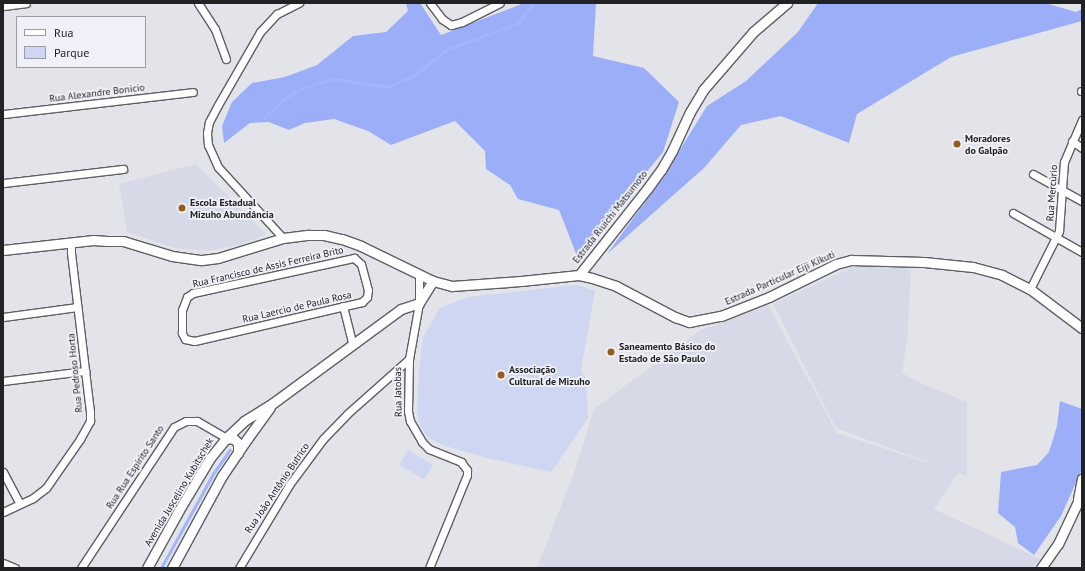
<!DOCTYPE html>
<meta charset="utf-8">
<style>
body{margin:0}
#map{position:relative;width:1085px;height:571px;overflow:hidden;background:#e2e4ea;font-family:"PT Sans",sans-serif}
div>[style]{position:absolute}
.built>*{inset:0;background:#d6dae7}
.green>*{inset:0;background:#ced6f2;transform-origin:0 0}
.forest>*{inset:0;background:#9daef9}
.stream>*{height:2.5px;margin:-1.25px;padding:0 1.25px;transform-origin:1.25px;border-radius:1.25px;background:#a3b4ff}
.roads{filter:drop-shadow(1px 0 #5d5f64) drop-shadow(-1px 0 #5d5f64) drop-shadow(0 1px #5d5f64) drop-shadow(0 -1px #5d5f64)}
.minor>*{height:7px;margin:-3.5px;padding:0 3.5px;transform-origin:3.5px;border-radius:3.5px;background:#fff}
.tertiary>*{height:9px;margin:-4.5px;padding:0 4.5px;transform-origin:4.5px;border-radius:4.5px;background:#fff}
.dots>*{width:11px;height:11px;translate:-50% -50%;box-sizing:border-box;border:2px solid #f0f1f8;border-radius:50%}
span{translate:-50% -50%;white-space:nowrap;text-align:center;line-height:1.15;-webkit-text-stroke:3.5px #f0f1f8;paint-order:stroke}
.street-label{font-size:10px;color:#212224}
.poi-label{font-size:10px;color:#212224;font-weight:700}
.left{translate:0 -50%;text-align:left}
.frame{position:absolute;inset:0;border:4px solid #212224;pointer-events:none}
.legend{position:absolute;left:16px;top:16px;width:130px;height:52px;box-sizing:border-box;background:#f0f1f8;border:1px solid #9d9ea3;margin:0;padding:5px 7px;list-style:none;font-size:12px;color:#212224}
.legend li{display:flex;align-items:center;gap:8px;height:20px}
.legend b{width:20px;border:1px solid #9d9ea3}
</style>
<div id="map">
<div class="built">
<div style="clip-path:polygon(196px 164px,266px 234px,244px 244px,208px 251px,175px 248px,127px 232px,119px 184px)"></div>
<div style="clip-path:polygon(868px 265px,911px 269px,907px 341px,902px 373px,921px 383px,967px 402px,967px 476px,958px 473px,934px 509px,1040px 559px,1032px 568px,537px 568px,575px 470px,594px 409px,699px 331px,768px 305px,837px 433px,944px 468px,836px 428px,773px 304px,850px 268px)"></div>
</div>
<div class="green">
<div style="clip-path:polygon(577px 285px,595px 291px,581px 370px,586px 379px,588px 418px,551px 472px,487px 458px,442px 445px,428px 437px,420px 427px,417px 411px,419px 371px,423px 337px,440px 308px,468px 297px)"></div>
<div style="left:408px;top:450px;width:29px;height:17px;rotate:31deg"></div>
</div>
<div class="forest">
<div style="clip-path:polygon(406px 3px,420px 3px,441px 35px,524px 3px,596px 3px,593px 56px,644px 68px,679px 102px,663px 152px,577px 256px,559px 210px,518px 199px,510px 185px,486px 169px,485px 151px,455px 121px,391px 145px,368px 131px,334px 119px,305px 123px,289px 130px,269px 122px,250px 123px,224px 143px,222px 126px,232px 102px,252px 83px,285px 77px,317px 65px,353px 36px,386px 32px,408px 11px)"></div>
<div style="clip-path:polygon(818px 3px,1045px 3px,1076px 12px,1082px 9px,1082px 21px,951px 57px,857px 114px,849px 143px,781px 116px,741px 125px,704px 168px,607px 254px,660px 182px,707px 106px,746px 81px,798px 32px)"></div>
<div style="clip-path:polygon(1060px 401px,1082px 409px,1082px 469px,1061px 516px,1034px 555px,1018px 543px,1015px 527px,998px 513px,1001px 472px,1037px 465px,1049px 452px,1057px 426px)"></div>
</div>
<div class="stream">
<div style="left:264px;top:118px;width:28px;rotate:-44deg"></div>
<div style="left:284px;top:99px;width:21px;rotate:-31deg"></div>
<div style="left:302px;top:88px;width:33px;rotate:-16deg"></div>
<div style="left:334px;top:79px;width:55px;rotate:8.4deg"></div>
<div style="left:388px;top:87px;width:27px;rotate:-24deg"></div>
<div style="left:413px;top:76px;width:44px;rotate:-37.6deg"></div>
<div style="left:448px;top:49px;width:75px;rotate:-20.4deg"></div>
<div style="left:518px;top:23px;width:25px;rotate:-53deg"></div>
<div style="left:161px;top:568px;width:107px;rotate:-61deg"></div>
<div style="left:213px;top:474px;width:29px;rotate:-55deg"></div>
</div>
<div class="roads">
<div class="minor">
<div style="left:198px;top:3px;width:31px;rotate:57deg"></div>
<div style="left:215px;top:29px;width:32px;rotate:70deg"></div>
<div style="left:430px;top:3px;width:20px;rotate:53deg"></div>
<div style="left:442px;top:19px;width:11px;rotate:34deg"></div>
<div style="left:451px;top:25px;width:11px;rotate:-15deg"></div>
<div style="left:462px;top:22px;width:42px;rotate:-26.6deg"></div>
<div style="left:3px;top:6px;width:23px;rotate:-7deg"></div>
<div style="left:1081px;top:91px;width:1px"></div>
<div style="left:3px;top:114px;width:191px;rotate:-6.6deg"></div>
<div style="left:1072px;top:141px;width:12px;rotate:35deg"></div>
<div style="left:1033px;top:174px;width:56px;rotate:28.9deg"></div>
<div style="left:3px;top:183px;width:121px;rotate:-6.7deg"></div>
<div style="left:1013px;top:213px;width:79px;rotate:29.5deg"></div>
<div style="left:283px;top:238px;width:96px;rotate:-132.5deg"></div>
<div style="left:218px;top:167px;width:24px;rotate:-114deg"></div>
<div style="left:208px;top:145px;width:12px;rotate:-95deg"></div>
<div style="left:207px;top:133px;width:11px;rotate:-80deg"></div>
<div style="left:209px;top:122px;width:19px;rotate:-62deg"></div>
<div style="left:218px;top:105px;width:84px;rotate:-60.1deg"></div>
<div style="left:260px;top:32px;width:25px;rotate:-47deg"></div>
<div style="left:277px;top:14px;width:25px;rotate:-27deg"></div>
<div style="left:354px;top:258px;width:9px;rotate:41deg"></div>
<div style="left:361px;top:264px;width:27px;rotate:75deg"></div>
<div style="left:368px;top:290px;width:7px;rotate:98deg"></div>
<div style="left:367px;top:297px;width:7px;rotate:135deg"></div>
<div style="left:362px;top:302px;width:172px;rotate:166.9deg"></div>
<div style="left:194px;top:341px;width:9px;rotate:-167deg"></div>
<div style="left:185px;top:339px;width:7px;rotate:-117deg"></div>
<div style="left:182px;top:333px;width:23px;rotate:-90deg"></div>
<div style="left:182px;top:310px;width:14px;rotate:-69deg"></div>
<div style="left:187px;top:297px;width:7px;rotate:-34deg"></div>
<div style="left:193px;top:293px;width:165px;rotate:-12.3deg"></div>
<div style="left:419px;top:274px;width:29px;rotate:90deg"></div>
<div style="left:419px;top:303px;width:57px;rotate:100.1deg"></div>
<div style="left:409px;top:359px;width:52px;rotate:91.1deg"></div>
<div style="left:408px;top:411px;width:10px;rotate:79deg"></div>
<div style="left:410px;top:421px;width:24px;rotate:60deg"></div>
<div style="left:422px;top:442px;width:10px;rotate:45deg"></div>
<div style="left:429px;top:449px;width:35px;rotate:22deg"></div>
<div style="left:461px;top:462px;width:10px;rotate:53deg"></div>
<div style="left:467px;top:470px;width:5px;rotate:90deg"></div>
<div style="left:467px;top:475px;width:100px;rotate:112.2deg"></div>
<div style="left:1030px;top:289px;width:65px;rotate:-63.4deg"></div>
<div style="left:1059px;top:231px;width:69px;rotate:-85.9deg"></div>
<div style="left:1064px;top:162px;width:46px;rotate:-66.8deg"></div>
<div style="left:343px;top:306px;width:38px;rotate:76deg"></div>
<div style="left:3px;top:317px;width:75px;rotate:-7.7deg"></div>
<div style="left:3px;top:381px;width:83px;rotate:-7deg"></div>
<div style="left:3px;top:472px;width:36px;rotate:62deg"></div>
<div style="left:3px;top:512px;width:33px;rotate:-25deg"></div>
<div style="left:33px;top:498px;width:16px;rotate:-38deg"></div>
<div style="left:46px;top:488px;width:60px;rotate:-55.2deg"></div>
<div style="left:80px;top:439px;width:21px;rotate:-61deg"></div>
<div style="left:90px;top:421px;width:9px;rotate:-90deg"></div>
<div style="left:90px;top:412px;width:161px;rotate:-96.8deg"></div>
<div style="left:71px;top:252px;width:10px;rotate:-90deg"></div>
<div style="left:3px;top:563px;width:13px;rotate:23deg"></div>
<div style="left:81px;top:568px;width:169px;rotate:-56.6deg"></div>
<div style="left:174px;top:427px;width:13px;rotate:-27deg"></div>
<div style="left:186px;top:421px;width:11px"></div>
<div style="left:197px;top:421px;width:34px;rotate:30deg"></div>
<div style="left:239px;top:568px;width:97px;rotate:-58.9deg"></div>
<div style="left:289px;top:485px;width:57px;rotate:-53.5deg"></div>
<div style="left:323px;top:439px;width:35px;rotate:-46deg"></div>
<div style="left:347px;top:414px;width:83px;rotate:-41.6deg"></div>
</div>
<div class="tertiary">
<div style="left:3px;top:250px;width:91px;rotate:-6.3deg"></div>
<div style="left:93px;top:240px;width:14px;rotate:4deg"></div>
<div style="left:107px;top:241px;width:16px"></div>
<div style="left:123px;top:241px;width:51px;rotate:17deg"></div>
<div style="left:172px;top:256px;width:30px;rotate:8deg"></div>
<div style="left:202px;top:260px;width:16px;rotate:-7deg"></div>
<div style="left:218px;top:258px;width:68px;rotate:-17.1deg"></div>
<div style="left:283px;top:238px;width:26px;rotate:-7deg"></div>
<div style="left:309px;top:235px;width:15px"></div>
<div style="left:324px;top:235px;width:18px;rotate:13deg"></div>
<div style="left:342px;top:239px;width:20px;rotate:20deg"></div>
<div style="left:361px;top:246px;width:80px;rotate:25.9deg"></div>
<div style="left:433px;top:281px;width:20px;rotate:15deg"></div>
<div style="left:452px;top:286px;width:69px;rotate:-4.1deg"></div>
<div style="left:521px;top:281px;width:58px;rotate:-5.9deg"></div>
<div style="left:579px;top:275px;width:13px;rotate:13deg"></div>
<div style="left:592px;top:278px;width:25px;rotate:18deg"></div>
<div style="left:616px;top:286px;width:67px;rotate:27.7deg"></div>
<div style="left:675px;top:317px;width:15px;rotate:20deg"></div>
<div style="left:689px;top:322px;width:33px;rotate:-11deg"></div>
<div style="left:721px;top:316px;width:52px;rotate:-21.6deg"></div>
<div style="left:769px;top:297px;width:75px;rotate:-26.2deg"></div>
<div style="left:836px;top:264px;width:16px;rotate:-15deg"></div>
<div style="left:851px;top:260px;width:73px;rotate:1.6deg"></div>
<div style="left:924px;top:262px;width:49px;rotate:5.8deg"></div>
<div style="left:973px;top:267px;width:30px;rotate:15deg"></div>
<div style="left:1002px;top:275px;width:31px;rotate:27deg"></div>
<div style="left:1030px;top:289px;width:65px;rotate:36.9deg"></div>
<div style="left:579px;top:275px;width:110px;rotate:-51.7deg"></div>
<div style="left:647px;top:189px;width:24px;rotate:-54deg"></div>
<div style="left:661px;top:170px;width:22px;rotate:-60deg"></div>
<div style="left:672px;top:151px;width:43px;rotate:-65.2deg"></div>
<div style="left:690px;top:112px;width:26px;rotate:-59deg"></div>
<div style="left:703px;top:90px;width:77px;rotate:-49.2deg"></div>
<div style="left:753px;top:32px;width:45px;rotate:-40.5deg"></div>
<div style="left:226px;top:438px;width:8px;rotate:7deg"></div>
<div style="left:234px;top:439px;width:6px;rotate:45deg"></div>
<div style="left:238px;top:443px;width:10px;rotate:90deg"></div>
<div style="left:1078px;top:499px;width:21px;rotate:-79deg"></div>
<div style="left:147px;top:568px;width:66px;rotate:-61.1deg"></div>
<div style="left:179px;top:510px;width:61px;rotate:-59.2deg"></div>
<div style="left:210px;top:458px;width:26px;rotate:-51deg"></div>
<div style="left:226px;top:438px;width:25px;rotate:-43deg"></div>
<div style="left:244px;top:421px;width:34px;rotate:-32deg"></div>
<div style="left:273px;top:403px;width:159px;rotate:-36.3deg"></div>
<div style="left:401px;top:309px;width:19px;rotate:-18deg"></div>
<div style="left:419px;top:303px;width:26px;rotate:-58deg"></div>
<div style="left:172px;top:568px;width:105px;rotate:-61.5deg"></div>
<div style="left:222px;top:476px;width:45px;rotate:-56deg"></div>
<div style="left:247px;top:439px;width:39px;rotate:-54deg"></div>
<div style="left:1041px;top:568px;width:29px;rotate:-55deg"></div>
<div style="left:1058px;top:544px;width:56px;rotate:-64.8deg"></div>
</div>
</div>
<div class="dots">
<div style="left:957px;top:144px;background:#975d1c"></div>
<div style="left:182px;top:208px;background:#975d1c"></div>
<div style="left:611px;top:352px;background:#975d1c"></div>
<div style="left:501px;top:375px;background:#975d1c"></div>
</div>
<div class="street-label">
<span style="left:97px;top:93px;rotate:-7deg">Rua Alexandre Bonício</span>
<span style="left:1052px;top:193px;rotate:-86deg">Rua Mercúrio</span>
<span style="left:610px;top:217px;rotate:-52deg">Estrada Riuichi Matsumoto</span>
<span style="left:268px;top:267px;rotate:-13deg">Rua Francisco de Assis Ferreira Brito</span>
<span style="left:780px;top:278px;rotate:-24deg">Estrada Particular Eiji Kikuti</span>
<span style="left:297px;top:307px;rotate:-13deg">Rua Laercio de Paula Rosa</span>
<span style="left:75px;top:373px;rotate:-96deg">Rua Pedroso Horta</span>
<span style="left:398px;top:392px;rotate:-91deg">Rua Jatobas</span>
<span style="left:135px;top:467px;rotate:-57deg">Rua Rua Espírito Santo</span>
<span style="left:277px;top:488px;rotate:-56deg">Rua João Antônio Butrico</span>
<span style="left:179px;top:492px;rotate:-59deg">Avenida Juscelino Kubitschek</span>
</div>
<div class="poi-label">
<span class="left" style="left:965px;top:144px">Moradores<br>do Galpão</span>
<span class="left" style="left:190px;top:208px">Escola Estadual<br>Mizuho Abundância</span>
<span class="left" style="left:619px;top:352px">Saneamento Básico do<br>Estado de São Paulo</span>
<span class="left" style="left:509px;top:375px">Associação<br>Cultural de Mizuho</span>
</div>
<div class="frame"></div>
<ul class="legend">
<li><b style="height:5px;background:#fff"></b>Rua</li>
<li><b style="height:11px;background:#ced6f2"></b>Parque</li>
</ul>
</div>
